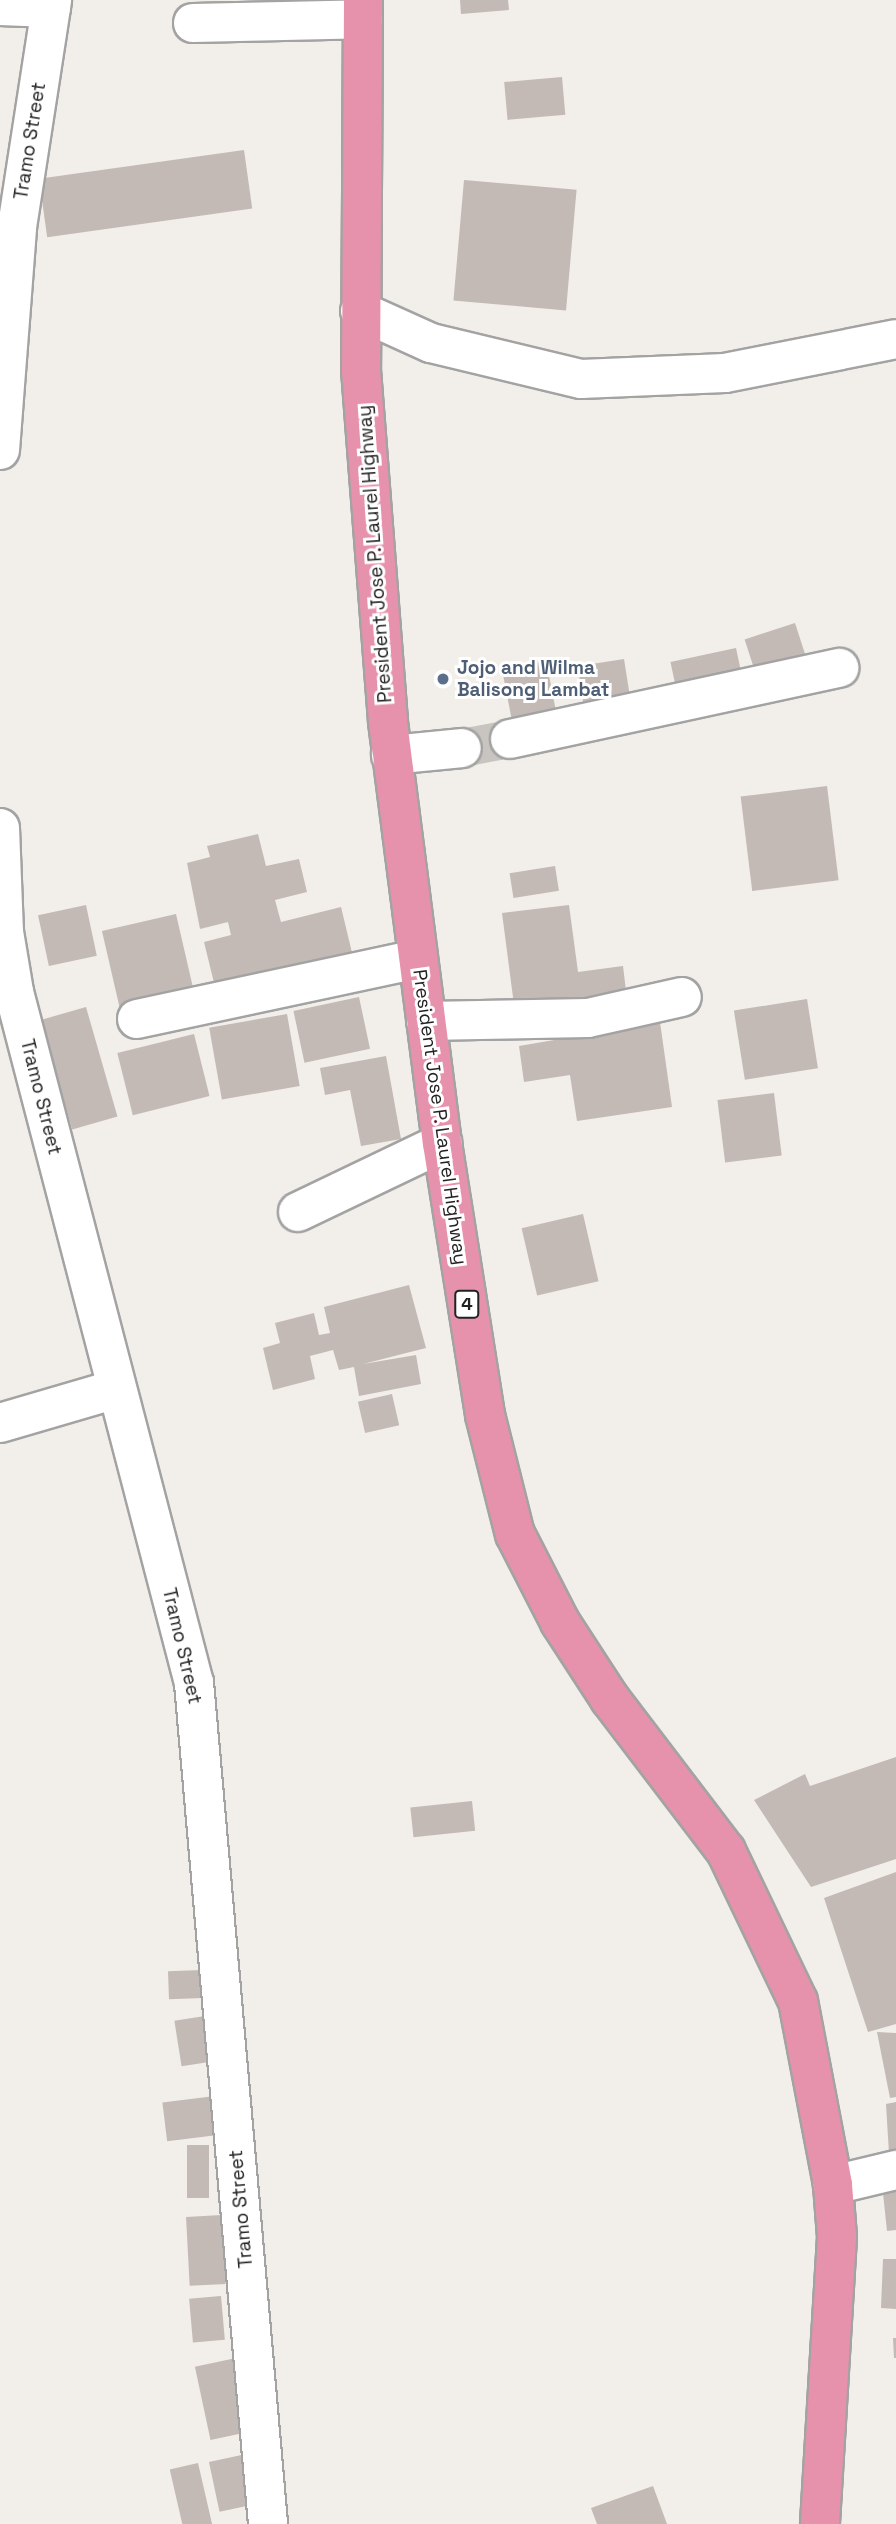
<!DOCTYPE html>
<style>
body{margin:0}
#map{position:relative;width:896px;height:2524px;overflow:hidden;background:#f2eee9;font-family:"Space Grotesk",sans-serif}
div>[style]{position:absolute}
.building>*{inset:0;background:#c3b9b5;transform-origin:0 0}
.minor-tunnel>*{height:38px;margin-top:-19px;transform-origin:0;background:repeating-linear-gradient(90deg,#c8c5c1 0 38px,transparent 0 57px)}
.roads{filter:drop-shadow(2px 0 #a3a3a3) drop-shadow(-2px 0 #a3a3a3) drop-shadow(0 2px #a3a3a3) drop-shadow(0 -2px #a3a3a3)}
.minor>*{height:38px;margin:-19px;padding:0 19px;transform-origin:19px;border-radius:19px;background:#fff}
.highway>*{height:38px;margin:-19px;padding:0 19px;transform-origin:19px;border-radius:19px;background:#e792ac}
.dots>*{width:19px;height:19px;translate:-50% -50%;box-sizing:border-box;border:4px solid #fff;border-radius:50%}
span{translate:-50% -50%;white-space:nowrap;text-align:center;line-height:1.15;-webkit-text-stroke:6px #fff;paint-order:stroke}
.shield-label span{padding:2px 5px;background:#fff;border:2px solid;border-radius:5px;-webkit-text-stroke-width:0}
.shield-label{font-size:18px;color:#222;font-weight:700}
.street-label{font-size:19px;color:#222}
.service-label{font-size:19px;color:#4e5e75;font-weight:700}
.left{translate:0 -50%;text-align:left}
</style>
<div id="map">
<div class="building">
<div style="clip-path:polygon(460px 0,508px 0,509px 10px,461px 14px)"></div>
<div style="left:562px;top:77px;width:38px;height:58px;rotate:85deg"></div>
<div style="left:244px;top:150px;width:59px;height:207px;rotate:82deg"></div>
<div style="left:464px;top:180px;width:113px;height:121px;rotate:5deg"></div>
<div style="left:795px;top:623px;width:38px;height:53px;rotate:72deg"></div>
<div style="left:736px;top:648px;width:35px;height:67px;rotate:78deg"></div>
<div style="left:624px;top:659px;width:39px;height:47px;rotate:81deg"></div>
<div style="left:546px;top:660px;width:51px;height:45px;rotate:79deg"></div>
<div style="left:827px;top:786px;width:95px;height:87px;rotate:83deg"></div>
<div style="clip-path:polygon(258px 834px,266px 866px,299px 859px,307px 892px,275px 900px,281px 922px,341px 907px,354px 961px,217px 995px,204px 942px,231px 935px,228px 922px,200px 929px,187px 863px,210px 857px,207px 846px)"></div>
<div style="left:555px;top:866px;width:25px;height:46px;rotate:81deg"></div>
<div style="left:86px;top:905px;width:52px;height:49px;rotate:78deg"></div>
<div style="clip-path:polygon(569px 905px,578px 972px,623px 966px,627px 999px,514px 1005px,502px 913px)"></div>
<div style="left:176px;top:914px;width:88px;height:76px;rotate:77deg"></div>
<div style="left:359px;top:997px;width:53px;height:67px;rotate:78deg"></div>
<div style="left:807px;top:999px;width:70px;height:74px;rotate:81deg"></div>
<div style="left:86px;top:1007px;width:114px;height:47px;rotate:74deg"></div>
<div style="left:287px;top:1014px;width:73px;height:79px;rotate:80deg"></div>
<div style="clip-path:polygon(660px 1022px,672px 1107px,577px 1121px,570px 1075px,524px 1082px,519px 1046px)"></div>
<div style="left:194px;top:1034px;width:64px;height:79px;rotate:76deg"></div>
<div style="clip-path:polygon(386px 1056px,401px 1139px,361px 1146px,350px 1090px,325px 1095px,320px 1068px)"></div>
<div style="left:774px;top:1093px;width:63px;height:57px;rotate:83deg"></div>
<div style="left:583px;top:1214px;width:69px;height:63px;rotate:77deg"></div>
<div style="clip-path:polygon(409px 1285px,426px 1348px,363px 1364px,416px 1355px,421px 1384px,359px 1396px,354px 1367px,339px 1370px,333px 1350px,310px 1356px,308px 1347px,315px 1379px,273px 1390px,263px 1348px,280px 1343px,275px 1323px,314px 1313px,319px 1335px,330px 1333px,324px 1307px)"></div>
<div style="left:392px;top:1394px;width:32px;height:35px;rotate:77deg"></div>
<div style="clip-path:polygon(896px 1757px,896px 1859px,811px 1887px,754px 1800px,805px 1774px,810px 1786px)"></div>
<div style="left:472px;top:1801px;width:30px;height:62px;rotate:84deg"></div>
<div style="clip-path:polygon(896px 1872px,896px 2024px,868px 2032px,824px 1898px)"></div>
<div style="left:202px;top:1970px;width:28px;height:34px;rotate:88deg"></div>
<div style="left:205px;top:2016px;width:46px;height:31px;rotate:81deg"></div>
<div style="clip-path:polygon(877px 2032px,896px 2033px,896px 2097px,890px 2098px)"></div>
<div style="left:215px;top:2096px;width:39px;height:53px;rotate:83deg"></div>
<div style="clip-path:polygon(896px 2102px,896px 2168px,890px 2170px,886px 2104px)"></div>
<div style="left:187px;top:2145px;width:22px;height:53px"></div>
<div style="clip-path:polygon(896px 2191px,896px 2230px,887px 2231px,883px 2193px)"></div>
<div style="left:222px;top:2215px;width:69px;height:36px;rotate:87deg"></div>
<div style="clip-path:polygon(883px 2259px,896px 2259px,896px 2309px,881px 2308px)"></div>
<div style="left:221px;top:2296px;width:44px;height:32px;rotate:85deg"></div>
<div style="clip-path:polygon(893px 2338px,896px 2338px,896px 2358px,894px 2358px)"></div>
<div style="left:236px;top:2358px;width:75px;height:42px;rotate:78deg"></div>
<div style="left:251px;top:2453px;width:51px;height:43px;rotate:78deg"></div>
<div style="left:198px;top:2463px;width:63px;height:29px;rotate:77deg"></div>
<div style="clip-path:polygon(653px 2486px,667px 2524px,597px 2524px,591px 2508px)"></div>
</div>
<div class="minor-tunnel">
<div style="left:462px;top:748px;width:49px;rotate:-10.6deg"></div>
</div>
<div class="roads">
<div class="minor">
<div style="left:0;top:6px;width:51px;rotate:2.2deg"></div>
<div style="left:193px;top:23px;width:170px;rotate:-1.3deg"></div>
<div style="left:360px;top:311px;width:78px;rotate:24.3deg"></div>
<div style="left:431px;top:343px;width:154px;rotate:13.5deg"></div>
<div style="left:581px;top:379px;width:144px;rotate:-2.4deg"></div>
<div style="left:725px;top:373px;width:174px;rotate:-11.2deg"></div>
<div style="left:0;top:450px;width:224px;rotate:-85.6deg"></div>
<div style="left:17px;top:227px;width:230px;rotate:-81.2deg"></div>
<div style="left:510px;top:739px;width:337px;rotate:-12.2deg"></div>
<div style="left:391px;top:755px;width:71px;rotate:-5.6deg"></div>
<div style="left:0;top:828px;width:104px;rotate:87.8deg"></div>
<div style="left:4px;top:932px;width:61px;rotate:80.5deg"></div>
<div style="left:14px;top:992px;width:714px;rotate:75.4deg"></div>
<div style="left:194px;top:1683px;width:844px;rotate:84.97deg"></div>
<div style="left:137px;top:1019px;width:286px;rotate:-12.1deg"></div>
<div style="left:426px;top:1021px;width:162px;rotate:-1.1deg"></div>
<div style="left:588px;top:1018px;width:96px;rotate:-12.6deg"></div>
<div style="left:298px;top:1212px;width:160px;rotate:-25.6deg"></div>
<div style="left:0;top:1423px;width:121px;rotate:-16.3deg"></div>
<div style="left:833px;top:2185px;width:65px;rotate:-13.4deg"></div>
</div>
<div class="highway">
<div style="left:363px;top:0;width:370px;rotate:90.3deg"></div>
<div style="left:361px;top:370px;width:353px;rotate:85.6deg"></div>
<div style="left:388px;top:722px;width:424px;rotate:82.7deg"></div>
<div style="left:442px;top:1143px;width:275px;rotate:81deg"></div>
<div style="left:485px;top:1415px;width:123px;rotate:75.9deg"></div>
<div style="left:515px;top:1534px;width:99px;rotate:62.9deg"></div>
<div style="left:560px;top:1622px;width:92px;rotate:57deg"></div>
<div style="left:610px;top:1699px;width:191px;rotate:52.7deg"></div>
<div style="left:726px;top:1851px;width:166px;rotate:64.4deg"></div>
<div style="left:798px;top:2001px;width:187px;rotate:79.2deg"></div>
<div style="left:833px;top:2185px;width:52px;rotate:85.6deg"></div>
<div style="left:837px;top:2237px;width:288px;rotate:93.4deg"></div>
</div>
</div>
<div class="dots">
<div style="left:443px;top:679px;background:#5c6f8a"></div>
</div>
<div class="shield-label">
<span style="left:467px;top:1304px">4</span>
</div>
<div class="street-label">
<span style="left:30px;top:141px;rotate:-81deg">Tramo Street</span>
<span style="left:375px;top:554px;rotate:-94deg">President Jose P. Laurel Highway</span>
<span style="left:41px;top:1097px;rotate:76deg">Tramo Street</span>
<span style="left:440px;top:1117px;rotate:82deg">President Jose P. Laurel Highway</span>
<span style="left:182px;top:1646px;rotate:77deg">Tramo Street</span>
<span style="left:241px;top:2209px;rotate:-95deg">Tramo Street</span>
</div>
<div class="service-label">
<span class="left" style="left:457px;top:679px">Jojo and Wilma<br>Balisong Lambat</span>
</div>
</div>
